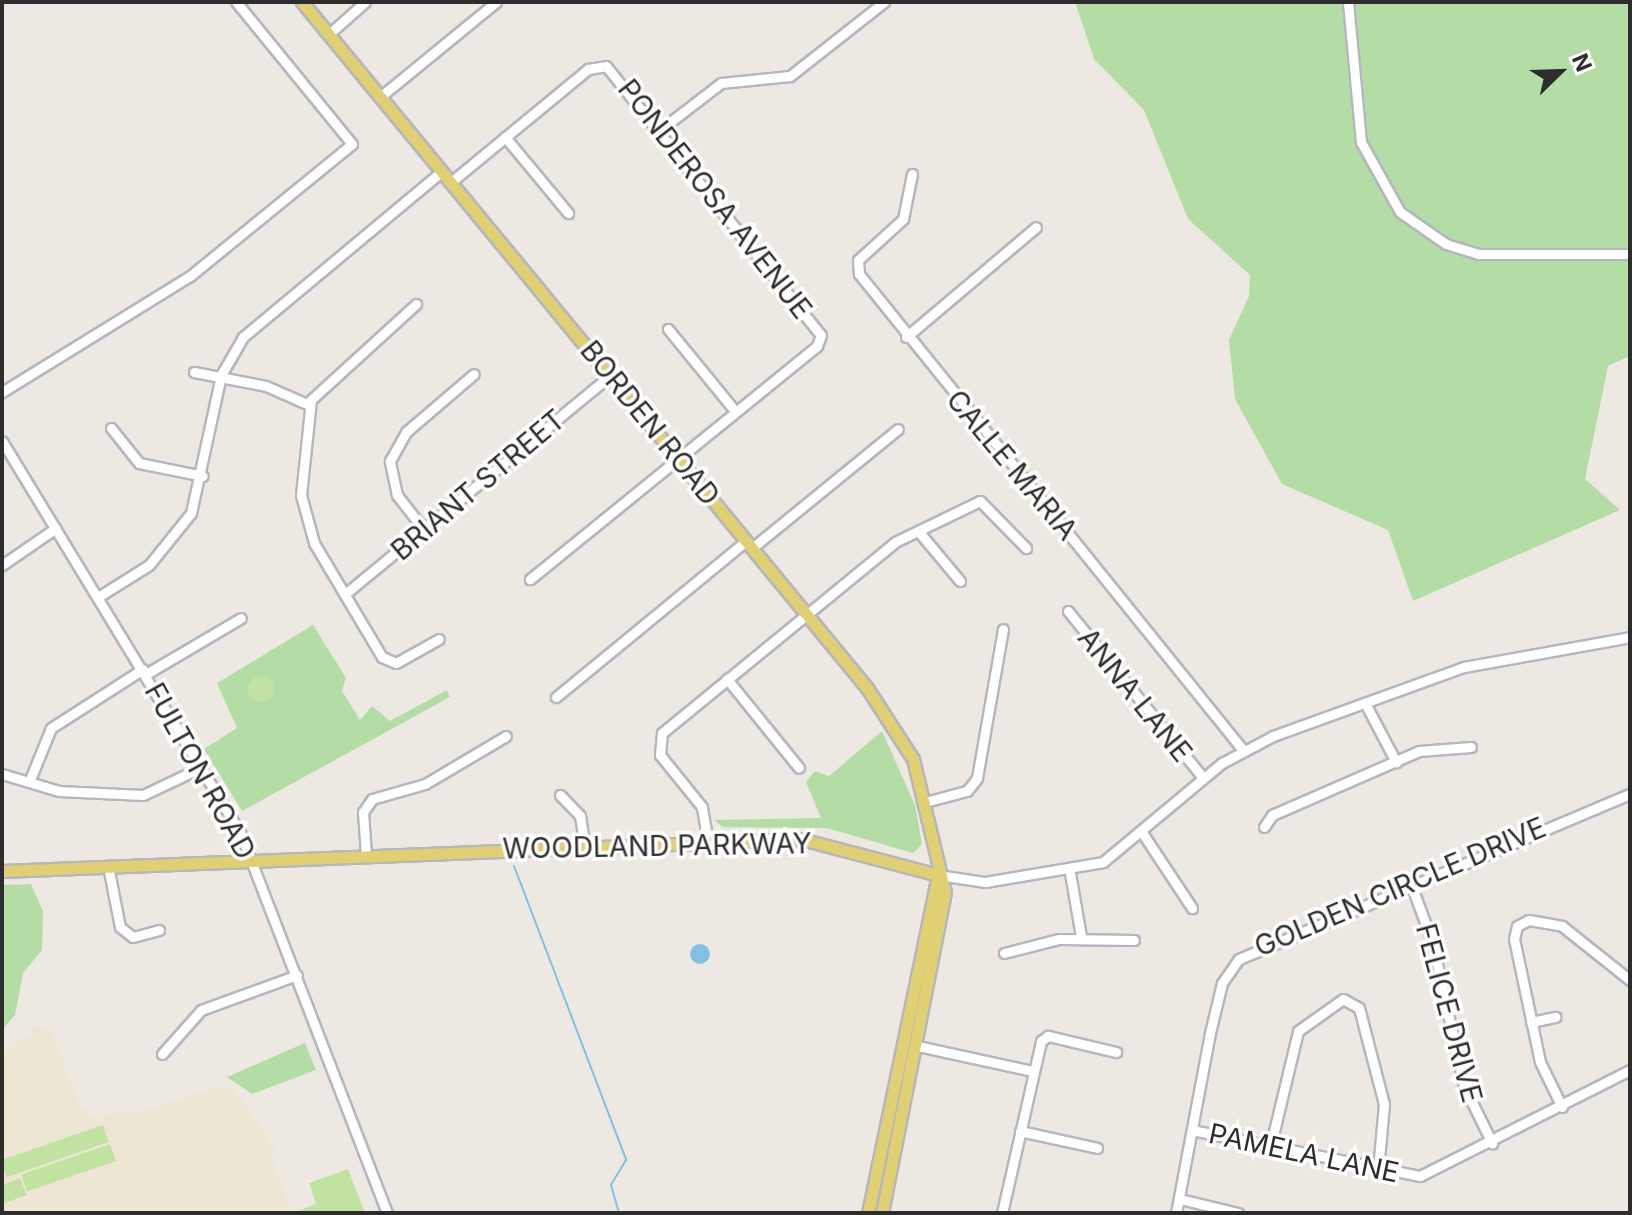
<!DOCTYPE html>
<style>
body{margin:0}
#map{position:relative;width:1632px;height:1215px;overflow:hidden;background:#ede9e2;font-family:Inter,sans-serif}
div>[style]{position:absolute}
.education>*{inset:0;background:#ece6d3}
.green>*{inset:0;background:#b3dda5}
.pitch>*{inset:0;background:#c2e2a2;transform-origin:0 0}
.round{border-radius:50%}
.water>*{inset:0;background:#82c1e2}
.stream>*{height:2px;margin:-1px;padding:0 1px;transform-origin:1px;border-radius:1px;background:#82c1e2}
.roads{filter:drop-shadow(2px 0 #b5b6bf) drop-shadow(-2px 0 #b5b6bf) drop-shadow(0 2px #b5b6bf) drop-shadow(0 -2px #b5b6bf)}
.minor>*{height:9px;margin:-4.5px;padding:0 4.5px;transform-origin:4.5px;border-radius:4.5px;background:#fff}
.major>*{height:11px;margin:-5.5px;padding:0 5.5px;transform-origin:5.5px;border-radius:5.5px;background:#e1d072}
span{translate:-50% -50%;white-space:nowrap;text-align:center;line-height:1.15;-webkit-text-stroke:7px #fff;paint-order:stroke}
.street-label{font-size:28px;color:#2d2d2d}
.frame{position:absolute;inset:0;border:4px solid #2d2d2d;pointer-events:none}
.north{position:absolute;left:1520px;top:32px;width:80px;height:80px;-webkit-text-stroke:6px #fff;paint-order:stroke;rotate:67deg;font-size:22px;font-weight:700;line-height:32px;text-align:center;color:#2d2d2d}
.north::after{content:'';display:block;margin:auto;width:28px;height:36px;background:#2d2d2d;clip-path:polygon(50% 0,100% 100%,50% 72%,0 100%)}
</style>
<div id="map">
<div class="education">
<div style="clip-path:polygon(31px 1026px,51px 1029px,80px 1107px,98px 1120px,113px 1111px,134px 1114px,216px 1088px,235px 1089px,276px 1151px,270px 1154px,292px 1213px,2px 1213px,2px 1052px,33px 1034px)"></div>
</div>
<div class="green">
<div style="clip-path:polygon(1075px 2px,1630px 2px,1630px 356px,1608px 366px,1585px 479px,1620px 510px,1413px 601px,1388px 530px,1282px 484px,1235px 399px,1229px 340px,1249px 296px,1250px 275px,1188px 219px,1144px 110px,1094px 59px)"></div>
<div style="clip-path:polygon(313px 625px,346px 678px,342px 691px,360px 720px,372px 706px,390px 721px,447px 690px,450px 697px,242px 811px,204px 749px,237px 728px,217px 683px)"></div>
<div style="clip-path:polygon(882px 731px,915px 805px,922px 844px,913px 853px,827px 828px,723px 827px,714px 820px,821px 818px,806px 782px,815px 771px,829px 776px)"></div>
<div style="clip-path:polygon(31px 884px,43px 911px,42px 950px,23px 973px,15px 1015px,2px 1030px,2px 885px)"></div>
<div style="clip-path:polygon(305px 1043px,316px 1070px,252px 1094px,227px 1077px)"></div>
</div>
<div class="pitch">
<div class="round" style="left:248px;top:676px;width:26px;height:26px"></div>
<div style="left:103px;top:1125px;width:18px;height:108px;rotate:71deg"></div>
<div style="left:110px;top:1144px;width:18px;height:94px;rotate:71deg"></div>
<div style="clip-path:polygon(348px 1169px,365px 1213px,293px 1213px,316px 1204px,309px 1183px)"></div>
<div style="clip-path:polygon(20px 1178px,27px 1195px,2px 1204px,2px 1185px)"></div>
</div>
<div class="water">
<div class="round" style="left:690px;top:944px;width:20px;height:20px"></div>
</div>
<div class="stream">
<div style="left:514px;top:866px;width:315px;rotate:69.1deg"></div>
<div style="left:626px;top:1160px;width:29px;rotate:121deg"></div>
<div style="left:611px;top:1185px;width:29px;rotate:74deg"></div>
</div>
<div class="roads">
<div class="minor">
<div style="left:1348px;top:2px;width:141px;rotate:84.7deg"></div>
<div style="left:1361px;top:142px;width:80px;rotate:60.9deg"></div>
<div style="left:1400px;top:212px;width:56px;rotate:34.8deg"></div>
<div style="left:1446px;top:244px;width:34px;rotate:17deg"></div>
<div style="left:1478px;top:254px;width:152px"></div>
<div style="left:329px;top:34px;width:48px;rotate:-41.6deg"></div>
<div style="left:380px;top:97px;width:150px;rotate:-39.3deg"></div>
<div style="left:656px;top:133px;width:82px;rotate:-37.6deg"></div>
<div style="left:721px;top:83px;width:69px;rotate:-5.8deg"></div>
<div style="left:790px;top:76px;width:120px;rotate:-38.2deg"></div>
<div style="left:505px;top:137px;width:99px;rotate:50.3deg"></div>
<div style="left:912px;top:174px;width:46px;rotate:101.3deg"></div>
<div style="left:903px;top:219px;width:61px;rotate:137.7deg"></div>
<div style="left:858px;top:260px;width:14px;rotate:86deg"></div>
<div style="left:859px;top:274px;width:612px;rotate:51.11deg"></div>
<div style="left:451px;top:182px;width:178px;rotate:-39.5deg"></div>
<div style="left:588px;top:69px;width:18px;rotate:-9deg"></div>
<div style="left:606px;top:66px;width:344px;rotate:51.4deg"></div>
<div style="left:821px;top:335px;width:12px;rotate:110deg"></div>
<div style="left:817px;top:346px;width:370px;rotate:140.9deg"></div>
<div style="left:416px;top:304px;width:142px;rotate:137.6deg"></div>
<div style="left:311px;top:400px;width:96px;rotate:96deg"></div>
<div style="left:301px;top:495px;width:50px;rotate:74.8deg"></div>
<div style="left:314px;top:543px;width:133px;rotate:59.2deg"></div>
<div style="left:382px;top:657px;width:15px;rotate:23deg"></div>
<div style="left:396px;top:663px;width:49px;rotate:-29.2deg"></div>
<div style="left:668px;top:329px;width:106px;rotate:50.7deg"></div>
<div style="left:906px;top:337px;width:170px;rotate:-40.2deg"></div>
<div style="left:194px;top:372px;width:73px;rotate:11deg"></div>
<div style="left:266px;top:386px;width:47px;rotate:23.8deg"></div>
<div style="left:2px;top:392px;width:221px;rotate:-31.7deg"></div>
<div style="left:190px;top:276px;width:209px;rotate:-39.2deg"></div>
<div style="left:352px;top:144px;width:183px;rotate:-129.2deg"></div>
<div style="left:111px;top:428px;width:45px;rotate:51.3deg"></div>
<div style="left:139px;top:463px;width:65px;rotate:11.5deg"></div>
<div style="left:2px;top:441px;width:458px;rotate:58.7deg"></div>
<div style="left:240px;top:832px;width:408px;rotate:68.9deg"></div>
<div style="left:425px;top:531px;width:46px;rotate:-127.9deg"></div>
<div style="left:397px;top:495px;width:35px;rotate:-102deg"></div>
<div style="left:390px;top:461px;width:33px;rotate:-61deg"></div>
<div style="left:406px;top:432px;width:89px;rotate:-40.5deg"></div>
<div style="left:919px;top:532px;width:64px;rotate:50.1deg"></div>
<div style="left:752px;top:548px;width:188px;rotate:-39.2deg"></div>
<div style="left:2px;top:565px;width:65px;rotate:-34.4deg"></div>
<div style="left:345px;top:594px;width:345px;rotate:-39.5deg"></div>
<div style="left:98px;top:597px;width:60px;rotate:-32.1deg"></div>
<div style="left:149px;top:565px;width:67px;rotate:-51.1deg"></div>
<div style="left:191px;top:513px;width:141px;rotate:-77.7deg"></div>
<div style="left:221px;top:375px;width:44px;rotate:-59.9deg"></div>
<div style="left:243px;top:337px;width:259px;rotate:-39.8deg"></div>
<div style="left:1068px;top:611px;width:215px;rotate:51deg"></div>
<div style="left:146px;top:674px;width:110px;rotate:-30.5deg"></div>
<div style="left:727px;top:679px;width:114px;rotate:51deg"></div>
<div style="left:556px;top:697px;width:246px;rotate:-39.4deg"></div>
<div style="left:1365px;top:703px;width:67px;rotate:62.3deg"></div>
<div style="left:2px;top:774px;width:59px;rotate:16.6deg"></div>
<div style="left:59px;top:791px;width:84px;rotate:2.7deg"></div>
<div style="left:143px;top:795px;width:65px;rotate:-25.4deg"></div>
<div style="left:29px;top:782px;width:58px;rotate:-67.8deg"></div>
<div style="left:51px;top:728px;width:109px;rotate:-32.7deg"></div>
<div style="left:560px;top:795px;width:29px;rotate:46deg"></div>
<div style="left:580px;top:816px;width:30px;rotate:81deg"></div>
<div style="left:929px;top:801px;width:39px;rotate:-15deg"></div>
<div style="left:967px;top:791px;width:16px;rotate:-52deg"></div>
<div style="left:977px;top:778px;width:151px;rotate:-80.1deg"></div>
<div style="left:1264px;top:827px;width:14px;rotate:-56deg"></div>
<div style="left:1272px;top:815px;width:160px;rotate:-23.5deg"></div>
<div style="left:1419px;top:751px;width:52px;rotate:-4.4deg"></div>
<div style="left:1143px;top:834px;width:89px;rotate:56.5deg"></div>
<div style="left:708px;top:842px;width:36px;rotate:-100deg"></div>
<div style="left:702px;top:807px;width:67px;rotate:-128.9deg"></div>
<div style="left:660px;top:755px;width:22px;rotate:-85deg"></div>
<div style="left:662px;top:733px;width:301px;rotate:-39.3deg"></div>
<div style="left:895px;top:542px;width:94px;rotate:-25.8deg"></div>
<div style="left:980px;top:501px;width:66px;rotate:45.6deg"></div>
<div style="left:366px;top:855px;width:43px;rotate:-94deg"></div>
<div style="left:363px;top:812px;width:16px;rotate:-55deg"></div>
<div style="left:372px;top:799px;width:55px;rotate:-15.8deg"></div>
<div style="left:425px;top:784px;width:94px;rotate:-30.7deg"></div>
<div style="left:108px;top:866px;width:62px;rotate:78.9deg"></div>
<div style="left:120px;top:927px;width:16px;rotate:38deg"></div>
<div style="left:133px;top:937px;width:27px;rotate:-15deg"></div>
<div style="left:1070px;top:873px;width:65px;rotate:80.2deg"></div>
<div style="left:938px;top:875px;width:48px;rotate:8.5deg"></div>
<div style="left:985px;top:882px;width:120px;rotate:-9.6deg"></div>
<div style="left:1103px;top:862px;width:155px;rotate:-39.8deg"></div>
<div style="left:1222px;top:763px;width:58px;rotate:-27.9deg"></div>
<div style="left:1273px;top:736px;width:203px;rotate:-19.9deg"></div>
<div style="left:1464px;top:667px;width:169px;rotate:-10.2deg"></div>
<div style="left:1410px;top:882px;width:63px;rotate:69.6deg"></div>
<div style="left:1432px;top:941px;width:148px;rotate:77.6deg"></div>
<div style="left:1464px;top:1086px;width:64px;rotate:63.8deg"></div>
<div style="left:1004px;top:953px;width:57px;rotate:-14.3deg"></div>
<div style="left:1059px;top:939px;width:75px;rotate:0.8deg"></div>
<div style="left:1531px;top:1022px;width:25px;rotate:-12deg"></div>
<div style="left:918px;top:1046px;width:118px;rotate:12.3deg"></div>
<div style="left:162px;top:1054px;width:59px;rotate:-48.4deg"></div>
<div style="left:201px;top:1010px;width:102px;rotate:-20deg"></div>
<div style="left:1562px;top:1107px;width:50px;rotate:-116.1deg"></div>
<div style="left:1540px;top:1062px;width:126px;rotate:-101.9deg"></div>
<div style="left:1514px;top:939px;width:13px;rotate:-77deg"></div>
<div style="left:1517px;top:926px;width:13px;rotate:-27deg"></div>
<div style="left:1529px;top:920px;width:34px;rotate:10deg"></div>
<div style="left:1562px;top:926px;width:87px;rotate:38.5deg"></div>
<div style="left:1192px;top:1130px;width:233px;rotate:11.4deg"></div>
<div style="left:1420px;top:1176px;width:235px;rotate:-26.8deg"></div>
<div style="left:1020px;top:1131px;width:79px;rotate:12.4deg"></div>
<div style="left:1270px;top:1148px;width:120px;rotate:-76.5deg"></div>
<div style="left:1298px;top:1031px;width:55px;rotate:-35.4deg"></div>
<div style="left:1343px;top:999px;width:18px;rotate:29deg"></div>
<div style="left:1359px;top:1008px;width:99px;rotate:75.4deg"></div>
<div style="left:1384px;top:1104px;width:66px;rotate:95.2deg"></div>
<div style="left:1180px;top:1199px;width:60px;rotate:13.6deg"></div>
<div style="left:1002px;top:1213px;width:176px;rotate:-77.2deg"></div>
<div style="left:1041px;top:1041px;width:9px;rotate:-36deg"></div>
<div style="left:1048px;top:1036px;width:70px;rotate:13.2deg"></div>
<div style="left:1176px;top:1213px;width:183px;rotate:-79.3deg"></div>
<div style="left:1210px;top:1033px;width:51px;rotate:-76.5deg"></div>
<div style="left:1222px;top:983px;width:29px;rotate:-55deg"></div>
<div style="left:1239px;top:959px;width:424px;rotate:-22.9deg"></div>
</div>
<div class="major">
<div style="left:302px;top:2px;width:889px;rotate:50.52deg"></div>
<div style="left:867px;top:688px;width:85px;rotate:57.1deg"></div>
<div style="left:913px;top:759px;width:137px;rotate:76.5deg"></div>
<div style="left:945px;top:892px;width:327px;rotate:101.1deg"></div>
<div style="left:2px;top:871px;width:800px;rotate:-2.29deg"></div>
<div style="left:801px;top:839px;width:142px;rotate:14.7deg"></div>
<div style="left:868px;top:1213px;width:345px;rotate:-78.3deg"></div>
</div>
</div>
<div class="street-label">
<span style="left:715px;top:199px;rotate:52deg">PONDEROSA AVENUE</span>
<span style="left:650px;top:423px;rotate:51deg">BORDEN ROAD</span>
<span style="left:1012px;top:465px;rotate:50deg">CALLE MARIA</span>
<span style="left:478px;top:485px;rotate:-40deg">BRIANT STREET</span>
<span style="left:1135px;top:695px;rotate:51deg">ANNA LANE</span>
<span style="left:200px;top:771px;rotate:61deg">FULTON ROAD</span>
<span style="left:657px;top:846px;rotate:-1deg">WOODLAND PARKWAY</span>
<span style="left:1400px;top:887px;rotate:-23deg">GOLDEN CIRCLE DRIVE</span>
<span style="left:1449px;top:1013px;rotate:75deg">FELICE DRIVE</span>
<span style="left:1304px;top:1153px;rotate:12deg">PAMELA LANE</span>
</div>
<div class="frame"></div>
<div class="north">N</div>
</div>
